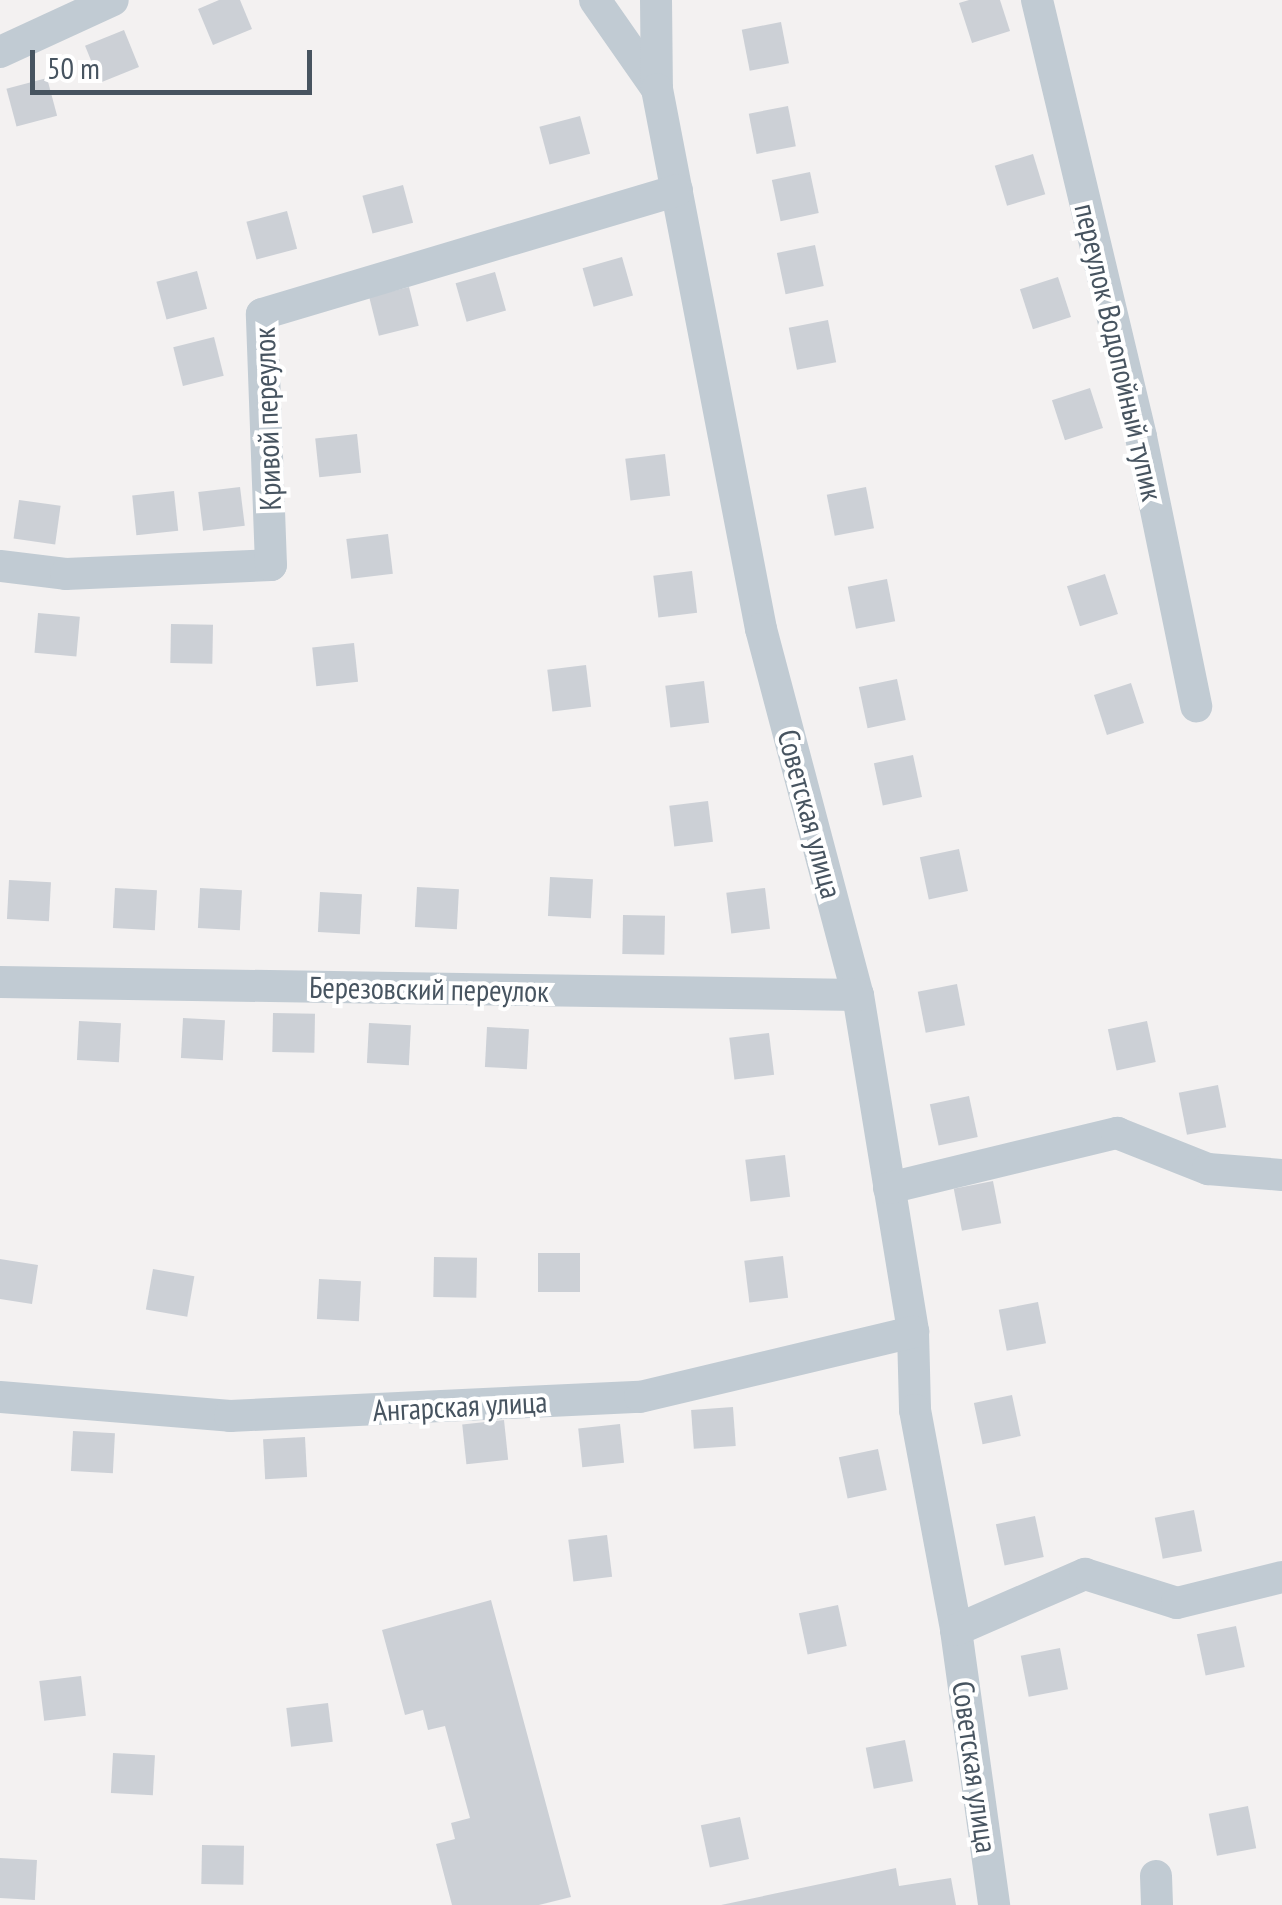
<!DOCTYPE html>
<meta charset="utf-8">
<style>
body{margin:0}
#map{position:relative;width:1282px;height:1905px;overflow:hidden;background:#f3f1f1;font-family:"PT Sans Narrow",sans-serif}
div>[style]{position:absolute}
.building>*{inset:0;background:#ccd0d6;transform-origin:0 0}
.minor>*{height:32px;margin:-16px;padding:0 16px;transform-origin:16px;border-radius:16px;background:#c1cbd3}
span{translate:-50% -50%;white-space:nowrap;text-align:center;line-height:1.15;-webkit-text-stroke:8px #fff;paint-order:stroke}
.street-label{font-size:30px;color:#475460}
.scale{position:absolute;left:30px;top:50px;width:282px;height:45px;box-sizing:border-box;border:5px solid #475460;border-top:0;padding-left:12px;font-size:30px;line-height:35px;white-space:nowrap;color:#475460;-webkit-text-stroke:8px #fff;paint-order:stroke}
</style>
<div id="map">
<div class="building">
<div style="clip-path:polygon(219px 0,240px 0,252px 29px,213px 45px,198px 9px)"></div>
<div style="clip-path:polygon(969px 0,1000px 0,1010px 31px,972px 43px,959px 3px)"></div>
<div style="left:781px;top:22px;width:42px;height:40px;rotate:79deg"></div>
<div style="left:124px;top:30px;width:40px;height:42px;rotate:68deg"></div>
<div style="left:47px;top:78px;width:39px;height:42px;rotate:75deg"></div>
<div style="left:788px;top:106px;width:41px;height:40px;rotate:79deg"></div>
<div style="left:580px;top:116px;width:39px;height:42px;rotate:75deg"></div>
<div style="left:1033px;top:154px;width:42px;height:40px;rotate:73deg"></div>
<div style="left:810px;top:172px;width:42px;height:39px;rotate:78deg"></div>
<div style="left:403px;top:185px;width:39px;height:42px;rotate:75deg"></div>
<div style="left:287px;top:211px;width:39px;height:42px;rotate:75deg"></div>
<div style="left:815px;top:245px;width:42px;height:39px;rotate:78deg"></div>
<div style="left:622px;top:257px;width:40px;height:41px;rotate:74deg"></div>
<div style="left:197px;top:271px;width:39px;height:42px;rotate:75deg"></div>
<div style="left:495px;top:272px;width:40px;height:41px;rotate:74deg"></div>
<div style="left:1058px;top:277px;width:42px;height:40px;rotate:72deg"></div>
<div style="left:409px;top:287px;width:40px;height:41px;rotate:76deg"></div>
<div style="left:828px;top:320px;width:43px;height:40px;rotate:79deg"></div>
<div style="left:214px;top:337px;width:40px;height:42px;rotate:76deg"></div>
<div style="left:1090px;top:388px;width:42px;height:40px;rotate:72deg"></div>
<div style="left:357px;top:434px;width:39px;height:42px;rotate:84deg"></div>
<div style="left:665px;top:454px;width:42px;height:40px;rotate:83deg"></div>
<div style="left:240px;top:487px;width:39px;height:42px;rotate:83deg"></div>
<div style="left:866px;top:487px;width:42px;height:40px;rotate:79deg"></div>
<div style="left:174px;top:491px;width:40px;height:42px;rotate:84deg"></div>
<div style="left:19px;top:500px;width:42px;height:39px;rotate:8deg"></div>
<div style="left:388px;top:534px;width:40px;height:42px;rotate:83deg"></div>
<div style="left:692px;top:571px;width:42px;height:39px;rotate:83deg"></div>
<div style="left:1105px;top:574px;width:42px;height:40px;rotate:72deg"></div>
<div style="left:887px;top:579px;width:43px;height:40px;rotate:79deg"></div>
<div style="left:38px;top:613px;width:42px;height:40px;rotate:5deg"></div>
<div style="left:171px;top:624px;width:42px;height:39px;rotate:1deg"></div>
<div style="left:354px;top:643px;width:39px;height:42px;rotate:84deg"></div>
<div style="left:586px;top:665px;width:42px;height:39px;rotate:83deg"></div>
<div style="left:897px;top:679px;width:42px;height:39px;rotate:78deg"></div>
<div style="left:704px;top:681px;width:42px;height:39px;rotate:83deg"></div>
<div style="left:1131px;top:683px;width:42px;height:39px;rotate:72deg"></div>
<div style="left:913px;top:755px;width:43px;height:40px;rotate:78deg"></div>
<div style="left:708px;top:801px;width:41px;height:39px;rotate:83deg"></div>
<div style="left:959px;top:849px;width:43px;height:40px;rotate:78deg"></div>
<div style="left:550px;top:877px;width:43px;height:39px;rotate:3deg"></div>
<div style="left:9px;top:880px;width:42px;height:39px;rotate:3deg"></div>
<div style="left:417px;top:887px;width:42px;height:40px;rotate:3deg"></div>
<div style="left:115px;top:888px;width:42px;height:40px;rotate:3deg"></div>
<div style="left:200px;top:888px;width:42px;height:40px;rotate:3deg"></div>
<div style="left:765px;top:888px;width:41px;height:39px;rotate:83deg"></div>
<div style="left:320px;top:892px;width:42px;height:40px;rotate:3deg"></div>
<div style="left:623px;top:915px;width:42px;height:39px;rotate:1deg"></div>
<div style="left:957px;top:984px;width:42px;height:40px;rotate:79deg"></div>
<div style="left:273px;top:1013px;width:42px;height:39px;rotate:1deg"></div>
<div style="left:183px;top:1018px;width:42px;height:40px;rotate:3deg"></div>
<div style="left:79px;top:1021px;width:42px;height:39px;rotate:3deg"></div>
<div style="left:1147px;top:1021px;width:42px;height:40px;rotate:78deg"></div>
<div style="left:369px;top:1023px;width:42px;height:40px;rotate:3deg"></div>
<div style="left:487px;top:1027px;width:42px;height:40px;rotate:3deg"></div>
<div style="left:769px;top:1033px;width:42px;height:40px;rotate:83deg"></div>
<div style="left:1218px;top:1085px;width:43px;height:40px;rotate:79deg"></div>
<div style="left:969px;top:1096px;width:42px;height:40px;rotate:78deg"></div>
<div style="left:785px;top:1155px;width:42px;height:40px;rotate:83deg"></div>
<div style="left:993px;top:1181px;width:43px;height:40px;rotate:79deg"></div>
<div style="left:538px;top:1253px;width:42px;height:39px"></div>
<div style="left:783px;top:1256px;width:42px;height:39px;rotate:83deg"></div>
<div style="left:434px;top:1257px;width:43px;height:40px;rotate:1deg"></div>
<div style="clip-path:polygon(0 1259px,38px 1265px,32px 1304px,0 1299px)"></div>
<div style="left:153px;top:1269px;width:42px;height:41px;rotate:10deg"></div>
<div style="left:319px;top:1279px;width:42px;height:40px;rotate:3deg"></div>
<div style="left:1038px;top:1302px;width:42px;height:40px;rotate:79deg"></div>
<div style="left:1012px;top:1395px;width:42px;height:39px;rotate:78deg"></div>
<div style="left:733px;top:1407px;width:39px;height:42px;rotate:86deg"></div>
<div style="left:504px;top:1420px;width:40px;height:42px;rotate:84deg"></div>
<div style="left:620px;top:1424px;width:39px;height:42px;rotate:84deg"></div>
<div style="left:73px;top:1431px;width:42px;height:40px;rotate:3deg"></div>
<div style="left:305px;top:1437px;width:40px;height:42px;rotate:87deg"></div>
<div style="left:878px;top:1449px;width:42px;height:40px;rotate:78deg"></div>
<div style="left:1194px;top:1510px;width:42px;height:40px;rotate:79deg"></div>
<div style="left:1035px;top:1516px;width:42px;height:40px;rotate:78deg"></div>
<div style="left:607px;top:1535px;width:42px;height:39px;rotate:83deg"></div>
<div style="clip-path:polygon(491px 1600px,571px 1897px,539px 1905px,452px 1905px,436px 1844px,455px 1839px,451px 1823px,470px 1818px,445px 1726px,428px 1730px,423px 1710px,405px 1715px,382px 1630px)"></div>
<div style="left:838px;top:1605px;width:42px;height:40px;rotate:78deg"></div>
<div style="left:1236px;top:1626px;width:42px;height:40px;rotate:78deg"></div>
<div style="left:1060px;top:1648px;width:42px;height:40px;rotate:79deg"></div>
<div style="left:81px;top:1676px;width:40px;height:42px;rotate:83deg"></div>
<div style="left:328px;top:1703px;width:39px;height:42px;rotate:83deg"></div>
<div style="left:905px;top:1740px;width:42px;height:40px;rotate:79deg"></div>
<div style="left:113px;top:1753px;width:42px;height:40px;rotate:3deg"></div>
<div style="left:1248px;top:1806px;width:43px;height:40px;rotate:79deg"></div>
<div style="left:740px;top:1817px;width:43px;height:40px;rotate:78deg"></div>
<div style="left:202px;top:1845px;width:42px;height:39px;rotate:1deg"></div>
<div style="left:0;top:1858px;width:37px;height:40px;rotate:3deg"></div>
<div style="clip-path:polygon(896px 1868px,899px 1886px,951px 1878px,956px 1905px,721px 1905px)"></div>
</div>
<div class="minor">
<div style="left:595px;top:0;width:108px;rotate:55.1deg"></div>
<div style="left:656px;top:0;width:89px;rotate:89.4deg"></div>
<div style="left:657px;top:89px;width:550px;rotate:79.1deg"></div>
<div style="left:761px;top:629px;width:379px;rotate:75.2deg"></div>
<div style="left:858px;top:995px;width:341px;rotate:80.7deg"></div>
<div style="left:913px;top:1332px;width:78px;rotate:88.5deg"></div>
<div style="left:915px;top:1410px;width:224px;rotate:79.4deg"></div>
<div style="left:956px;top:1630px;width:278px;rotate:82.1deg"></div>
<div style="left:1037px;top:0;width:449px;rotate:76.6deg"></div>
<div style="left:1141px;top:437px;width:275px;rotate:78.4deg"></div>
<div style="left:0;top:52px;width:124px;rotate:-24.7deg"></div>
<div style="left:0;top:566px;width:66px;rotate:6.9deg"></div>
<div style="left:66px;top:574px;width:205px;rotate:-2.5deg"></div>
<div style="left:271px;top:565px;width:251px;rotate:-92.1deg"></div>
<div style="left:262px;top:314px;width:433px;rotate:-16.6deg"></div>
<div style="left:0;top:982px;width:858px;rotate:0.87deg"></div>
<div style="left:889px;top:1188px;width:235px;rotate:-13.6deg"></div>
<div style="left:1117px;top:1133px;width:98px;rotate:21.6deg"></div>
<div style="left:1208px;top:1169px;width:74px;rotate:4.6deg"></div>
<div style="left:0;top:1397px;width:231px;rotate:4.7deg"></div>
<div style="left:230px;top:1416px;width:410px;rotate:-2.7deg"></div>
<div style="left:640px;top:1397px;width:281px;rotate:-13.4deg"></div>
<div style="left:956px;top:1630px;width:141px;rotate:-23.5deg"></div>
<div style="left:1085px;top:1574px;width:96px;rotate:17.5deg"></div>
<div style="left:1177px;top:1603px;width:108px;rotate:-13.9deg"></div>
<div style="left:1156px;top:1876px;width:29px;rotate:88deg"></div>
</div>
<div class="street-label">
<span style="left:1119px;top:352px;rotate:77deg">переулок Водопойный тупик</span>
<span style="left:267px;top:419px;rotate:-92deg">Кривой переулок</span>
<span style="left:810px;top:814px;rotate:75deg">Советская улица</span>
<span style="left:429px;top:989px;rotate:1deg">Березовский переулок</span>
<span style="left:460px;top:1406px;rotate:-3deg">Ангарская улица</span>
<span style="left:975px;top:1767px;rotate:82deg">Советская улица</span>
</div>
<div class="scale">50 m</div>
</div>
